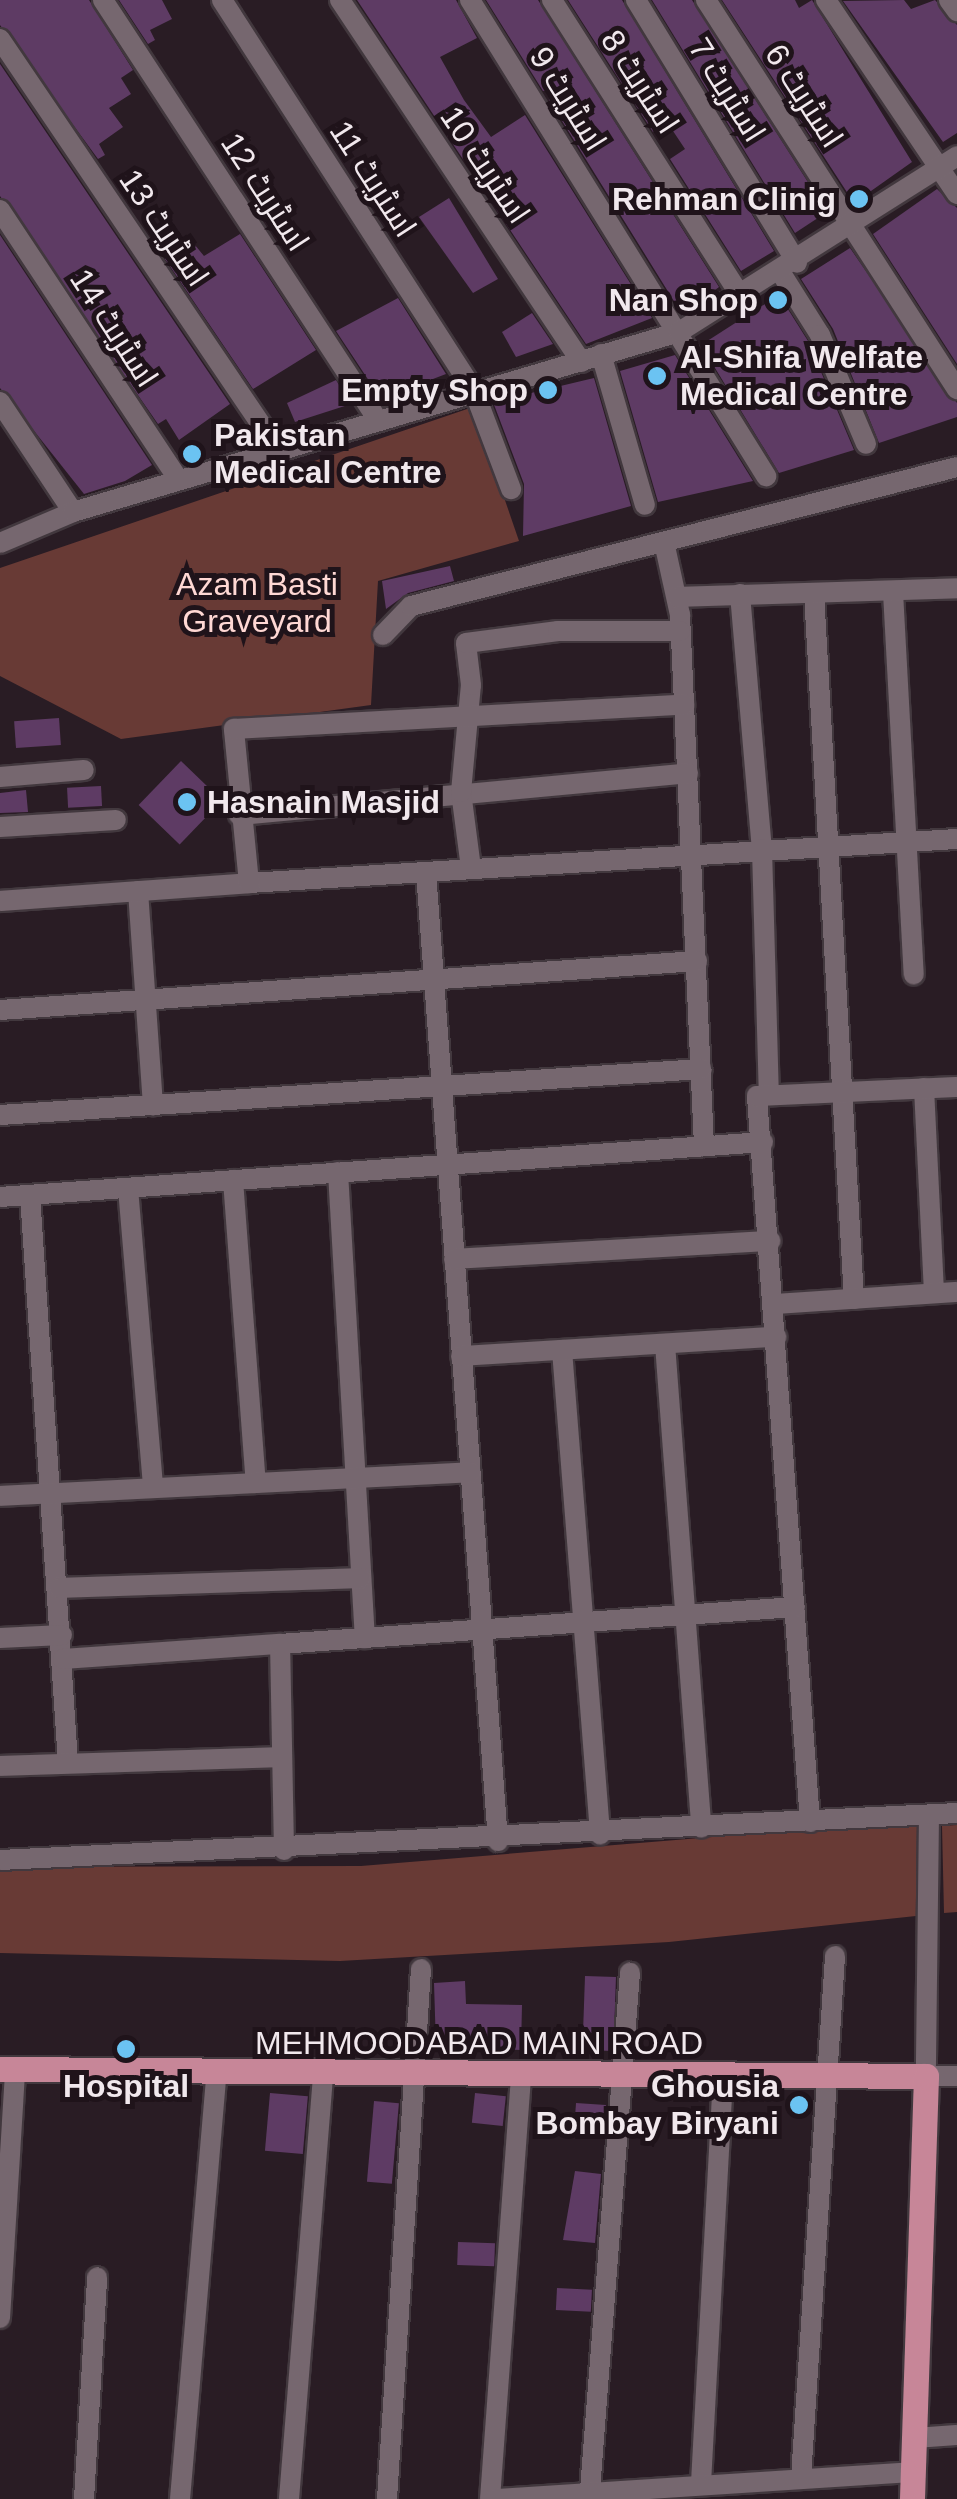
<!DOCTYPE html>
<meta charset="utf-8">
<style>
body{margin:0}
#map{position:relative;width:957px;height:2499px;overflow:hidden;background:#291c24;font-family:Arial,Cairo,sans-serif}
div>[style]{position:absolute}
.green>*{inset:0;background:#683a35}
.building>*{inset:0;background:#5e3b64;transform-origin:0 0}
.roads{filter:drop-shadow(2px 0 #42383e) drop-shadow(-2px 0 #42383e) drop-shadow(0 2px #42383e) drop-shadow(0 -2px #42383e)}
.minor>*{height:20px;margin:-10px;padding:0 10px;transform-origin:10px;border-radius:10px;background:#76676f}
.major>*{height:25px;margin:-12.5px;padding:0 12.5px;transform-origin:12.5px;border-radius:12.5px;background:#c78698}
.dots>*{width:28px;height:28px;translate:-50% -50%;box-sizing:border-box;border:5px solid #1f131a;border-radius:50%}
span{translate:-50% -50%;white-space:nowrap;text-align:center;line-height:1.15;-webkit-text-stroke:10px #1f131a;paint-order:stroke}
.street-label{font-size:32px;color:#f1e8ed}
.poi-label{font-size:32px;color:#f1e8ed;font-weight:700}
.right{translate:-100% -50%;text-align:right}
.left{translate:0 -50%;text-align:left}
.park-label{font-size:32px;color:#ffd8d4}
</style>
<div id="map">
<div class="green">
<div style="clip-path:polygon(473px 407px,519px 541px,378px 581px,371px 705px,121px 739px,0 676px,0 568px)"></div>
<div style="clip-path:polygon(918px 1820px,916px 1916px,669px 1942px,340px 1961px,0 1953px,0 1867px,361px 1866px)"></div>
<div style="clip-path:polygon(957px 1825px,957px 1912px,944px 1913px,942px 1826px)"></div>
</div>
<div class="building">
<div style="clip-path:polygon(0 0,89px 0,133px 70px,121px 78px,131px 94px,109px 108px,123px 127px,99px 144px,105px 155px,98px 159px,0 25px)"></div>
<div style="clip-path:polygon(119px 0,162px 0,172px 19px,150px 30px,155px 40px,148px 44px)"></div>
<div style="clip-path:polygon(357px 0,456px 0,477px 38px,440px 57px,464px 100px,491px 137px,525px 115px,652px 318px,586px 344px)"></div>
<div style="clip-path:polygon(486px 0,538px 0,719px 287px,689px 310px,682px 314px,549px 100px,573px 85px,543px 91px)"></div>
<div style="clip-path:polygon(568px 0,622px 0,774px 251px,741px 271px,670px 159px,685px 149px,667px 122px,653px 132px)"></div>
<div style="clip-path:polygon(652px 0,692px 0,827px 212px,795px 233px)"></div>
<div style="clip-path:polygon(722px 0,795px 0,799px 8px,812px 0,912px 162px,854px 203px)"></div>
<div style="clip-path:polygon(904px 0,911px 9px,935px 0,957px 25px,957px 133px,943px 142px,843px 1px)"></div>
<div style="clip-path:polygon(0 64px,230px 404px,179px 440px,166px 419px,158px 424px,0 196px)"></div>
<div style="clip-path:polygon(937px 189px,957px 208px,957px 364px,873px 234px)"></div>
<div style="clip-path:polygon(449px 198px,498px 279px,473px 293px,419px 217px)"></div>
<div style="clip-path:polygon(240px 234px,316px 350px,253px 389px,165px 259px,190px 239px,204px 256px)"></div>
<div style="clip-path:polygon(0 235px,152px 465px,125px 481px,84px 494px,0 388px)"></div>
<div style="clip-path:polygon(850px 248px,957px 403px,957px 417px,879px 443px,833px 329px,801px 279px)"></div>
<div style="clip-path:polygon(779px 295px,808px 341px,854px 450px,779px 473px,701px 345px)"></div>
<div style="clip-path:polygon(398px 298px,446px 374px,412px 387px,409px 379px,379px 396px,336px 331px)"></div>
<div style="clip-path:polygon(532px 313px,553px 344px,516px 357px,502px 332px)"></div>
<div style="clip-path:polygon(675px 355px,753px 481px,658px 502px,620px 371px)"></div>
<div style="clip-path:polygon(594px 378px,631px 506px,523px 536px,524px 484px,493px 402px)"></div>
<div style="clip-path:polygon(336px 380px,351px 404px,295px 422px,287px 403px)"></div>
<div style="clip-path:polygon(450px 566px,454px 581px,408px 593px,386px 609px,382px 581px)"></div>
<div style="left:59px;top:718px;width:27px;height:45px;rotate:86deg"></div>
<div style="left:181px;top:761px;width:57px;height:61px;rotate:44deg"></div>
<div style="left:101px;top:786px;width:20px;height:34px;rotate:87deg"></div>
<div style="clip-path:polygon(26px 790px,28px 812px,0 813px,0 793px)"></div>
<div style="left:585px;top:1976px;width:31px;height:74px;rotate:2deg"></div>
<div style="clip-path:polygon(465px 1981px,466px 2004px,522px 2005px,521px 2050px,436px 2047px,434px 1983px)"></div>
<div style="left:270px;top:2093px;width:38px;height:58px;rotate:5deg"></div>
<div style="left:475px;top:2093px;width:31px;height:30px;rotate:6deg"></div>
<div style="left:374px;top:2101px;width:25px;height:81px;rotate:5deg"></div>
<div style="left:576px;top:2103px;width:30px;height:24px;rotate:4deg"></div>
<div style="clip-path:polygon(575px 2171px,601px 2174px,595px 2243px,563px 2240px)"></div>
<div style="left:458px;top:2242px;width:37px;height:23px;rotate:2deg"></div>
<div style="left:557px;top:2288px;width:35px;height:22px;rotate:3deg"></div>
</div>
<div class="roads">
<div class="minor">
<div style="left:103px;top:0;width:500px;rotate:56.8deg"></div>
<div style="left:222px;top:0;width:465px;rotate:57.2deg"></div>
<div style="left:474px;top:391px;width:105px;rotate:69.3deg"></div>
<div style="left:340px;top:0;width:435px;rotate:56.3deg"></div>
<div style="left:470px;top:0;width:561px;rotate:58.12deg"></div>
<div style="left:552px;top:0;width:353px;rotate:57.5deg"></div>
<div style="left:636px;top:0;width:308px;rotate:58.5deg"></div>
<div style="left:706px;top:0;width:463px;rotate:57.2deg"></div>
<div style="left:826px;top:0;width:234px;rotate:56deg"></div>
<div style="left:949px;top:0;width:14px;rotate:54deg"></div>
<div style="left:0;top:39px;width:496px;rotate:55.9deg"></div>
<div style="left:0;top:210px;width:323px;rotate:56.5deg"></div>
<div style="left:781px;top:273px;width:73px;rotate:57.8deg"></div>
<div style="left:820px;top:335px;width:118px;rotate:67.1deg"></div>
<div style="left:601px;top:354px;width:157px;rotate:73.8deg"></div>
<div style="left:0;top:402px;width:132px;rotate:56.4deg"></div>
<div style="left:664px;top:542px;width:75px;rotate:77.6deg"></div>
<div style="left:680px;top:615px;width:532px;rotate:87.41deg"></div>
<div style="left:0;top:543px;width:79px;rotate:-23deg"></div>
<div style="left:73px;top:512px;width:632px;rotate:-16.54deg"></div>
<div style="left:679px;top:332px;width:329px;rotate:-32.3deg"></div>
<div style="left:893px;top:592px;width:383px;rotate:86.9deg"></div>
<div style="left:814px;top:593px;width:707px;rotate:86.76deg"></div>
<div style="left:740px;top:594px;width:256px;rotate:85.1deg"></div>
<div style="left:762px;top:849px;width:246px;rotate:88.4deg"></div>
<div style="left:677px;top:597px;width:280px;rotate:-1.8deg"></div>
<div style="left:383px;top:635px;width:40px;rotate:-46deg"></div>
<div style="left:411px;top:606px;width:563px;rotate:-14.28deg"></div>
<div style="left:0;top:777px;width:84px;rotate:-4.8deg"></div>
<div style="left:239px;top:815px;width:451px;rotate:-5.3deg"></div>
<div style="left:0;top:827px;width:116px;rotate:-3.5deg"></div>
<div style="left:471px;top:868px;width:77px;rotate:-97.5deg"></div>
<div style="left:461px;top:792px;width:107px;rotate:-84.7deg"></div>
<div style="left:471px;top:685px;width:42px;rotate:-96.8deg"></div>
<div style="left:466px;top:643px;width:93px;rotate:-7.4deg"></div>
<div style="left:558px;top:631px;width:122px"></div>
<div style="left:426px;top:872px;width:972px;rotate:85.75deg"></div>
<div style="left:249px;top:883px;width:709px;rotate:-3.56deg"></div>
<div style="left:138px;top:891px;width:215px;rotate:86deg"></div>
<div style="left:0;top:901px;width:250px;rotate:-4.1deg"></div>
<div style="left:249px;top:883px;width:155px;rotate:-95.6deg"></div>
<div style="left:234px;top:729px;width:451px;rotate:-3.1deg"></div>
<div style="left:0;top:1010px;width:699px;rotate:-4.02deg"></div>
<div style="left:924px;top:1088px;width:205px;rotate:87.2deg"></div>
<div style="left:0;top:1115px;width:703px;rotate:-3.75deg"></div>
<div style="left:338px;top:1172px;width:467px;rotate:86.7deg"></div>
<div style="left:233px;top:1180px;width:304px;rotate:85.7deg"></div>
<div style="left:128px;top:1188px;width:301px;rotate:85.2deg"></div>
<div style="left:30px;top:1195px;width:569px;rotate:86.17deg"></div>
<div style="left:0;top:1197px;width:765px;rotate:-4.12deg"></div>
<div style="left:454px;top:1259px;width:317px;rotate:-3.3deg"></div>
<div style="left:774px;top:1304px;width:183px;rotate:-3.8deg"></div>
<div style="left:665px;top:1344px;width:485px;rotate:85.7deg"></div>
<div style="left:562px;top:1350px;width:486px;rotate:85.5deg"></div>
<div style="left:461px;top:1356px;width:316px;rotate:-3.5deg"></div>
<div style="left:0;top:1496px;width:471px;rotate:-2.9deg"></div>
<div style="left:59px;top:1588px;width:302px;rotate:-1.9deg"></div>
<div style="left:0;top:1638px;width:62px;rotate:-2.8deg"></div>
<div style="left:63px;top:1659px;width:218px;rotate:-4deg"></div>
<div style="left:0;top:1766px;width:282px;rotate:-1.8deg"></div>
<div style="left:929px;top:1815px;width:261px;rotate:90.7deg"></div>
<div style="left:926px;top:2076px;width:31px"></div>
<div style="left:810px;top:1822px;width:728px;rotate:-94.18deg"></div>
<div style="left:757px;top:1096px;width:200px;rotate:-2.6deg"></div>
<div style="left:284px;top:1850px;width:206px;rotate:-91.1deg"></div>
<div style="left:280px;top:1644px;width:516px;rotate:-4.11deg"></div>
<div style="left:0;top:1860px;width:958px;rotate:-2.81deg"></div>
<div style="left:0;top:2318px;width:248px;rotate:-86.5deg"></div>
<div style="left:914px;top:2438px;width:43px;rotate:-4deg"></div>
<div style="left:801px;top:2478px;width:523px;rotate:-86.27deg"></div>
<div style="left:701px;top:2483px;width:407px;rotate:-86.9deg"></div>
<div style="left:590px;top:2490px;width:519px;rotate:-85.58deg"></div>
<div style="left:84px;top:2499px;width:222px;rotate:-86.6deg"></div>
<div style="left:180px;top:2499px;width:426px;rotate:-85.1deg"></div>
<div style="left:289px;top:2499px;width:425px;rotate:-85.4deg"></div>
<div style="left:387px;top:2499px;width:531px;rotate:-86.33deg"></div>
<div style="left:490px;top:2499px;width:424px;rotate:-85.8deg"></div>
<div style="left:496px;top:2499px;width:418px;rotate:-3.7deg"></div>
</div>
<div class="major">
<div style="left:0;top:2069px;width:926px;rotate:0.43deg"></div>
<div style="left:926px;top:2076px;width:423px;rotate:91.9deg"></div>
</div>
</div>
<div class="dots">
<div style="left:859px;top:199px;background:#6bc3f2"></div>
<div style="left:778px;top:300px;background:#6bc3f2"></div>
<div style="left:657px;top:376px;background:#6bc3f2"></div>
<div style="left:548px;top:390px;background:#6bc3f2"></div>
<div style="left:192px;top:454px;background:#6bc3f2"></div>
<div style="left:187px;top:802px;background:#6bc3f2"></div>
<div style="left:126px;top:2049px;background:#6bc3f2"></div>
<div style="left:799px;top:2105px;background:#6bc3f2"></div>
</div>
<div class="street-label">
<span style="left:640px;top:82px;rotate:57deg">اسٹریٹ 8</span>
<span style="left:727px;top:90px;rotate:58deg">اسٹریٹ 7</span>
<span style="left:804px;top:96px;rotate:57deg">اسٹریٹ 6</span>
<span style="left:568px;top:99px;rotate:58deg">اسٹریٹ 9</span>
<span style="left:485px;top:165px;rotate:56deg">اسٹریٹ 10</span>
<span style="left:373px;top:179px;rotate:57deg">اسٹریٹ 11</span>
<span style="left:265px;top:192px;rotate:57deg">اسٹریٹ 12</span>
<span style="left:164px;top:228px;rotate:56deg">اسٹریٹ 13</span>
<span style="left:114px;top:328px;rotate:57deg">اسٹریٹ 14</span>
<span style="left:479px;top:2043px">MEHMOODABAD MAIN ROAD</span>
</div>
<div class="poi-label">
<span class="right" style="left:836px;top:199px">Rehman Clinig</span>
<span class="right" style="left:758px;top:300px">Nan Shop</span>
<span class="left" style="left:680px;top:376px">Al-Shifa Welfate<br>Medical Centre</span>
<span class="right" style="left:528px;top:390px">Empty Shop</span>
<span class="left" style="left:214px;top:454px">Pakistan<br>Medical Centre</span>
<span class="left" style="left:207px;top:802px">Hasnain Masjid</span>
<span style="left:126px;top:2086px">Hospital</span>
<span class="right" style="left:779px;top:2105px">Ghousia<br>Bombay Biryani</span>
</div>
<div class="park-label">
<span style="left:257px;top:603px">Azam Basti<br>Graveyard</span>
</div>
</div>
